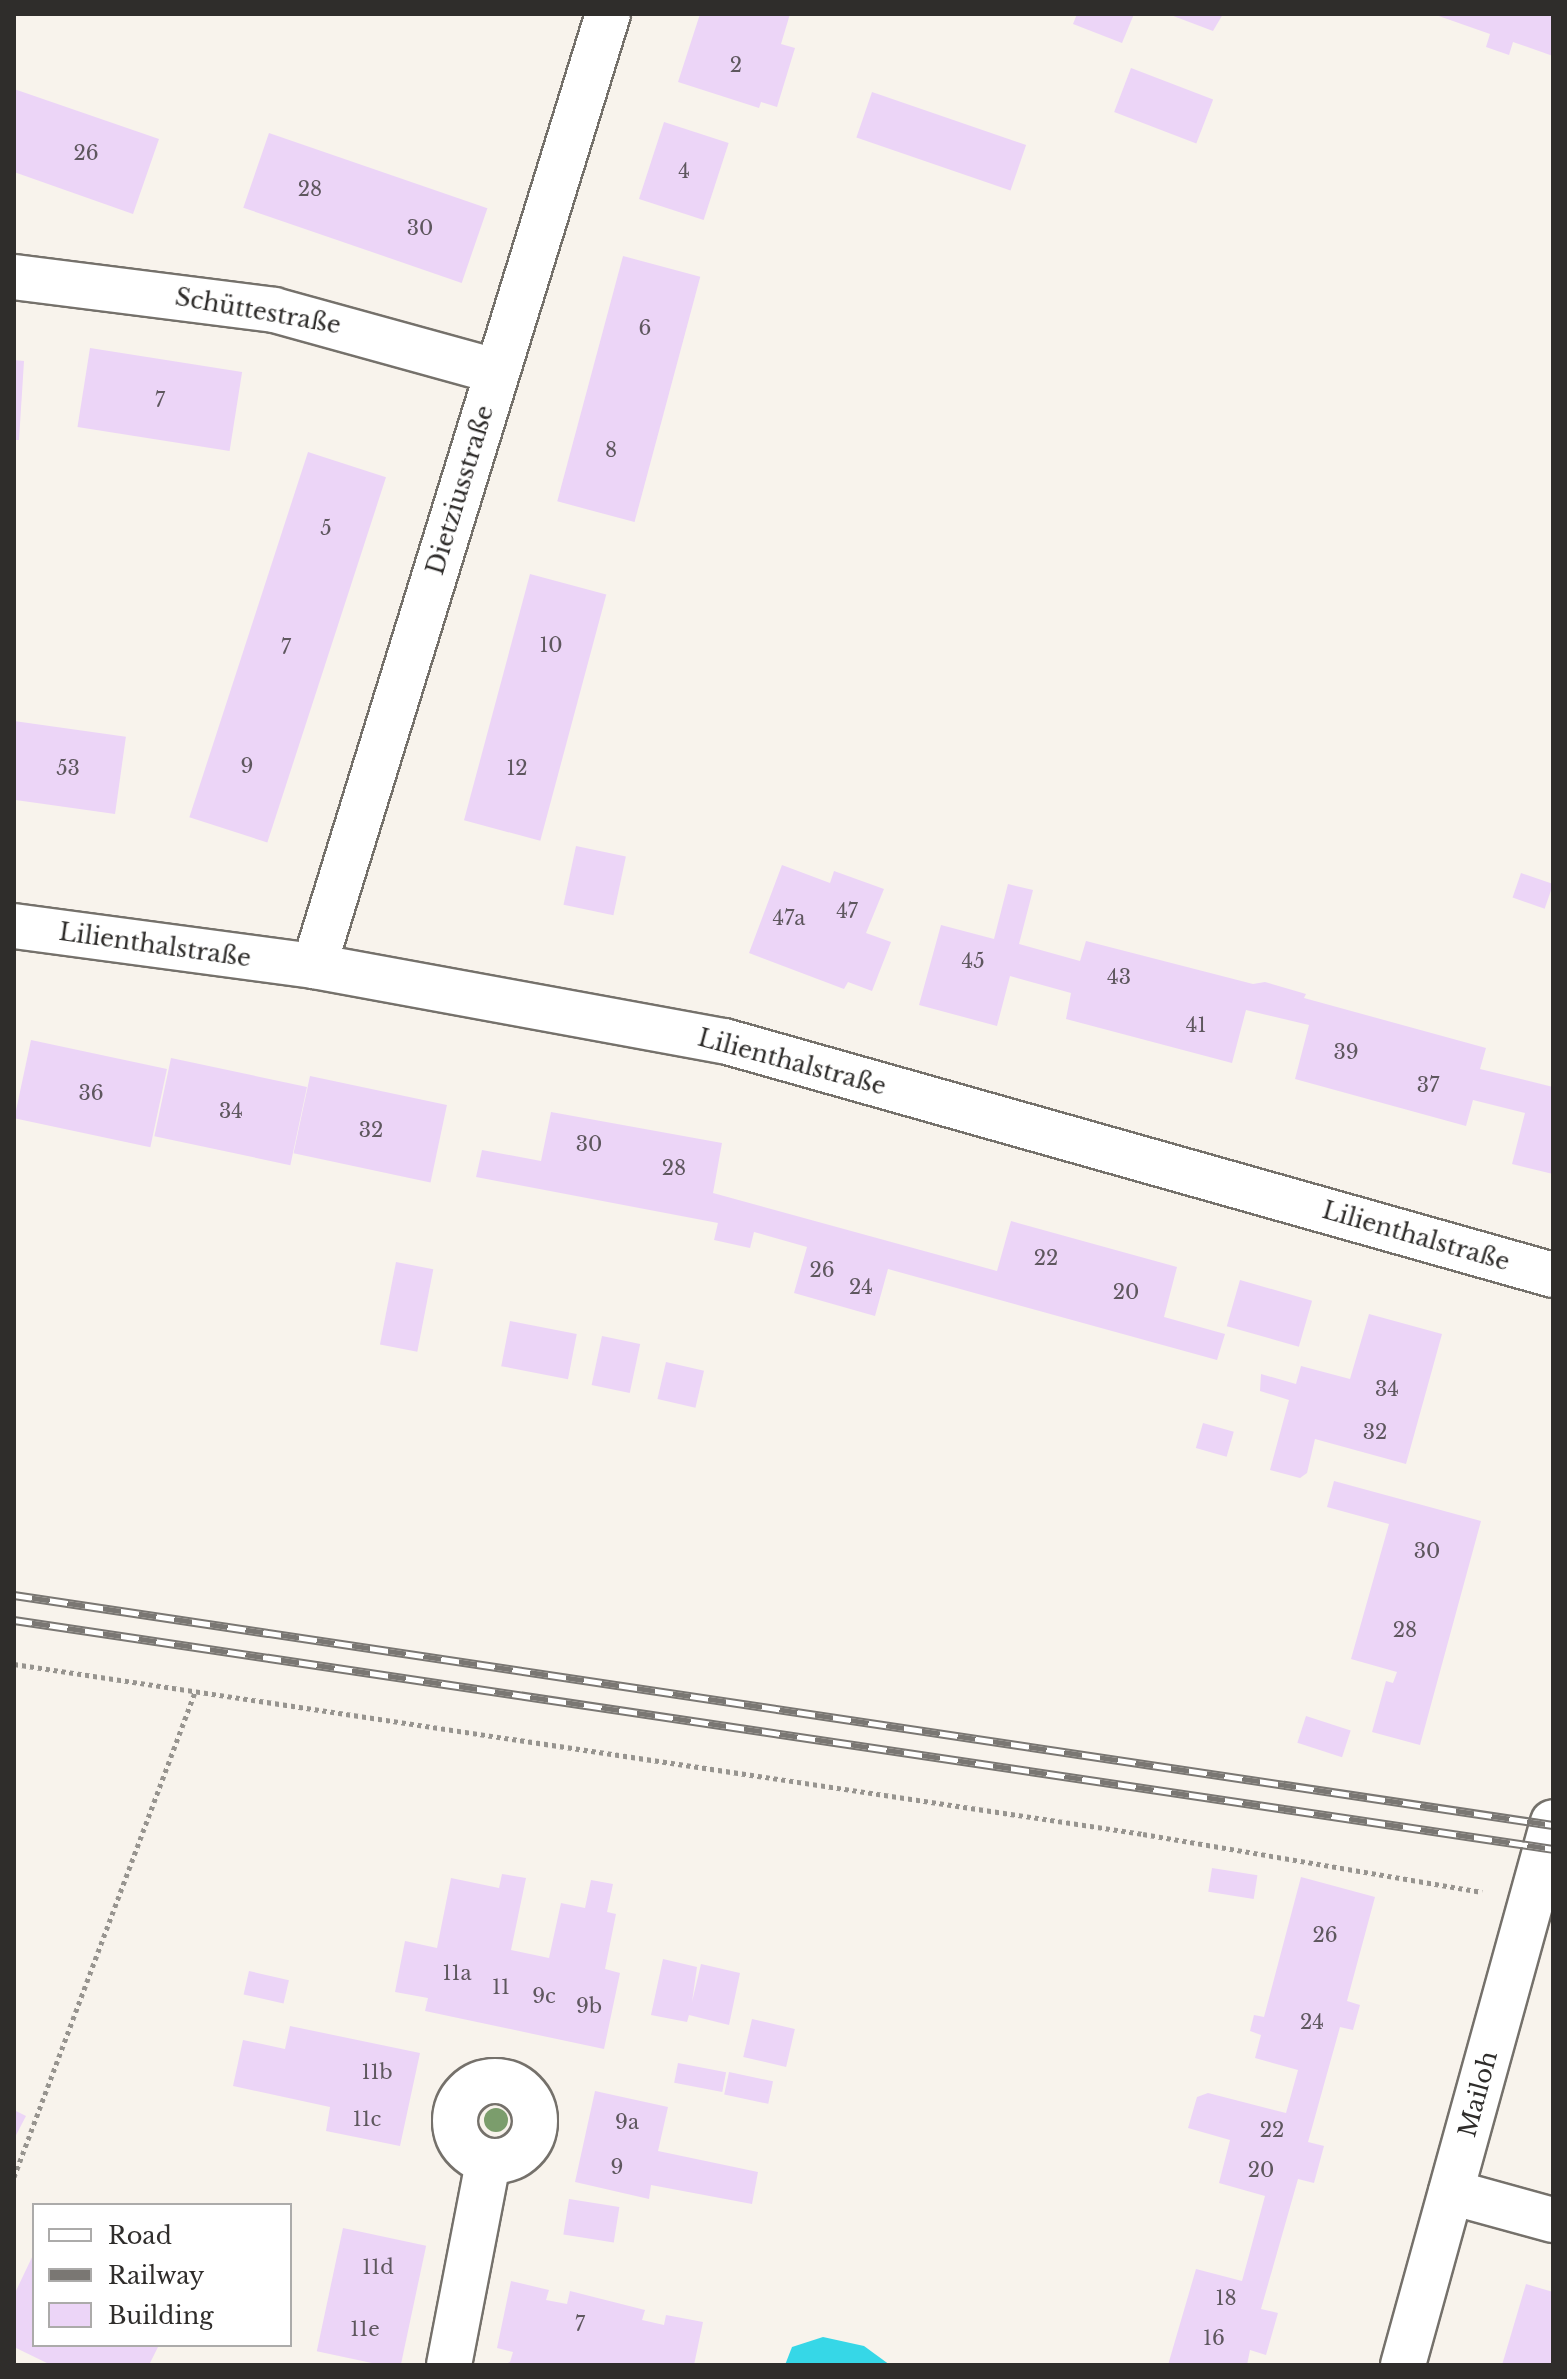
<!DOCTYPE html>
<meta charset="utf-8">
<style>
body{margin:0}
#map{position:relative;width:1567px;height:2379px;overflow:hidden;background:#f8f3ec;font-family:"Libre Baskerville",serif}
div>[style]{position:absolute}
.water>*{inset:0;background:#36d7e7}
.building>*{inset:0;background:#ecd5f7;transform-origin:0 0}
.path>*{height:5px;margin-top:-2.5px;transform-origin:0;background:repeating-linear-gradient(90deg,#97948f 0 4px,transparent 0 8px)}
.roads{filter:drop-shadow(2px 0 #75716b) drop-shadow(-2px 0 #75716b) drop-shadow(0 2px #75716b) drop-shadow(0 -2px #75716b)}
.minor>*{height:44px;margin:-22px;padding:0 22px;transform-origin:22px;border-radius:22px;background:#fff}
.minor>.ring{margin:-22px;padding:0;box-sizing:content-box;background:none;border:44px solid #fff;border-radius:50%}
.rail>*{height:9px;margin-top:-4.5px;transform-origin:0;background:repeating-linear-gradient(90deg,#fff 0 18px,#7a7773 0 36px);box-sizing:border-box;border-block:2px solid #7a7773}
.trees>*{width:24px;height:24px;margin:-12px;border-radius:50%;background:#7b9d6c}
span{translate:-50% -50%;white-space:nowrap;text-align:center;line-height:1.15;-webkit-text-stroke:7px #fff;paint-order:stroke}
.number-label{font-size:20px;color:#5e575e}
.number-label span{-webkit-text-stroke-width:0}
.street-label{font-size:24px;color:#2f2d2b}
.frame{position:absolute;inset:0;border:16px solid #2f2d2b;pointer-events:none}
.legend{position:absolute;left:32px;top:2203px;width:260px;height:144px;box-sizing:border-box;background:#fff;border:2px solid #acabaa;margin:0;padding:10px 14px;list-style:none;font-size:24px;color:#2f2d2b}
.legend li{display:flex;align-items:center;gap:16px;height:40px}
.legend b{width:40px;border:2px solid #acabaa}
</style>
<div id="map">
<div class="water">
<div style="clip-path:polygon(823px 2337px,864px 2346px,890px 2365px,785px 2365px,792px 2347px)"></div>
</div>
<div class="building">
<div style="clip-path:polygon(700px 14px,790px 14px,781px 44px,795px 48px,777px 107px,761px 102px,759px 108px,678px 82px)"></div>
<div style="clip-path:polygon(1077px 14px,1134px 14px,1122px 43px,1073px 24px)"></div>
<div style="clip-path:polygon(1168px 14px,1223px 14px,1213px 31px)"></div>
<div style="clip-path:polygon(1433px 14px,1553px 14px,1553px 56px,1513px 42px,1509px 55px,1486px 47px,1490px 34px)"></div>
<div style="left:1131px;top:68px;width:88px;height:47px;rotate:21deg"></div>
<div style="clip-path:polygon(14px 89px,159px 139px,133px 214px,14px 172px)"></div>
<div style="left:872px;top:92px;width:163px;height:48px;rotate:19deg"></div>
<div style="left:664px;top:122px;width:68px;height:81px;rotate:18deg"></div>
<div style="left:269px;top:133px;width:231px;height:79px;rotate:19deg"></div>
<div style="left:623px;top:256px;width:80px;height:254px;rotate:15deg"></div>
<div style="left:90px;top:348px;width:154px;height:80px;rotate:9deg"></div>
<div style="clip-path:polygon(14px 360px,24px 361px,19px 440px,14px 440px)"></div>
<div style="left:308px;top:452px;width:82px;height:384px;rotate:18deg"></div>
<div style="left:530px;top:574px;width:79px;height:255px;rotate:15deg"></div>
<div style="left:14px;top:721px;width:113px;height:78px;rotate:8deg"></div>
<div style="left:576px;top:846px;width:51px;height:60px;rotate:12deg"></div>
<div style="clip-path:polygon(782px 865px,830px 883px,834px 871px,884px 889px,866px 933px,891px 942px,872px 991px,848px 982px,844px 989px,749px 953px)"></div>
<div style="left:1521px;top:873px;width:34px;height:26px;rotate:19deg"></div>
<div style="clip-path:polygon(1008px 884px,1033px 890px,1019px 944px,1080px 961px,1086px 941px,1253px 984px,1265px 982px,1306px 994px,1304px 998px,1486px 1048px,1480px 1069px,1553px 1087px,1553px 1174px,1512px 1164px,1525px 1113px,1473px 1100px,1466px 1126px,1295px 1079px,1309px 1025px,1246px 1010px,1232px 1063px,1066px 1019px,1071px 993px,1010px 976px,997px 1026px,919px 1005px,941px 925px,994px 939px)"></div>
<div style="left:31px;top:1040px;width:139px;height:80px;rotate:12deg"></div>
<div style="left:171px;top:1058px;width:139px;height:80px;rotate:12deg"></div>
<div style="left:310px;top:1076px;width:140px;height:79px;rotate:12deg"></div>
<div style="clip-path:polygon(551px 1112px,722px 1143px,713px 1193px,997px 1271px,1011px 1221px,1177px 1267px,1164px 1317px,1225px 1334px,1217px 1360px,888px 1269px,875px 1316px,794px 1293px,807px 1247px,754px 1232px,750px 1248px,714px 1240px,718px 1223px,476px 1177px,482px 1150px,541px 1161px)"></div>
<div style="left:396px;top:1262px;width:38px;height:84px;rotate:11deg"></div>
<div style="left:1240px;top:1280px;width:75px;height:48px;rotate:16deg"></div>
<div style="clip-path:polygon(1369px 1314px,1442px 1334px,1406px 1464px,1315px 1439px,1307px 1473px,1300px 1478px,1270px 1470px,1289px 1400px,1260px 1391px,1261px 1374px,1296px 1384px,1301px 1366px,1350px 1379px)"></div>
<div style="left:510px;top:1321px;width:68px;height:46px;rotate:11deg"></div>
<div style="left:602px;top:1336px;width:39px;height:50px;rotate:12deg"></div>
<div style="left:666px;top:1362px;width:39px;height:38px;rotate:13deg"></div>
<div style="left:1203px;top:1423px;width:32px;height:26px;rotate:16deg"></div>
<div style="clip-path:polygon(1334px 1481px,1481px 1521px,1420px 1745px,1372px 1732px,1386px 1681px,1393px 1683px,1397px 1672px,1351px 1659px,1389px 1524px,1327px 1507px)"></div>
<div style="left:1306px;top:1716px;width:47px;height:28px;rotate:18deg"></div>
<div style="left:1212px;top:1868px;width:46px;height:24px;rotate:9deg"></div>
<div style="clip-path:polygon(502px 1874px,526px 1878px,511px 1950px,549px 1958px,561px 1903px,585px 1908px,591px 1880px,613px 1884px,607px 1912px,616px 1914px,605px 1969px,620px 1973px,604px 2049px,425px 2011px,428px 1998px,395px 1992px,405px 1941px,437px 1948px,451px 1878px,499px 1888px)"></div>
<div style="clip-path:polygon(1301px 1877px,1375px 1897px,1347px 2001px,1360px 2005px,1353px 2030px,1340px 2027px,1308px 2142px,1324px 2146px,1314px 2183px,1298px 2179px,1261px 2309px,1278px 2313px,1266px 2355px,1250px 2350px,1247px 2365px,1168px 2365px,1196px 2269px,1242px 2281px,1265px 2196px,1219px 2183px,1230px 2140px,1188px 2128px,1197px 2097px,1208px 2093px,1286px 2113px,1298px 2070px,1255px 2058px,1261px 2035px,1250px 2031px,1254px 2015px,1264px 2017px)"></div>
<div style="clip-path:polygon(663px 1959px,697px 1967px,692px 2002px,701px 1964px,740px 1973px,729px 2025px,689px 2015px,687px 2022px,651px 2015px)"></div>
<div style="left:249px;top:1971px;width:41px;height:24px;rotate:13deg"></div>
<div style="left:752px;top:2019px;width:44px;height:39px;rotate:13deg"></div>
<div style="clip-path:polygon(290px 2026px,420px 2053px,400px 2146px,326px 2131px,330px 2107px,233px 2086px,243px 2040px,285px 2049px)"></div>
<div style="left:678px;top:2063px;width:49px;height:20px;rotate:11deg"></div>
<div style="left:729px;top:2072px;width:45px;height:23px;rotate:12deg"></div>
<div style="clip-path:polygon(595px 2091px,668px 2107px,658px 2151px,758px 2172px,752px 2204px,651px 2185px,649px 2199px,575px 2182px)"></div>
<div style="clip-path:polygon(14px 2110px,26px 2116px,14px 2139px)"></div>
<div style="left:569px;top:2199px;width:51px;height:36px;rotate:9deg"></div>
<div style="left:343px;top:2228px;width:85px;height:126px;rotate:12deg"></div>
<div style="clip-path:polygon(34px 2253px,34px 2345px,159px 2345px,149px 2365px,51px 2365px,14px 2347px,14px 2295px)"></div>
<div style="clip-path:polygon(511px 2281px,549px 2290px,546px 2300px,567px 2304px,570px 2291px,645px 2310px,642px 2320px,664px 2325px,666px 2315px,703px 2322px,694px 2365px,503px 2365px,510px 2362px,513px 2352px,497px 2348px)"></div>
<div style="clip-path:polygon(1526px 2284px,1553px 2292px,1553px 2365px,1502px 2365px)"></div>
</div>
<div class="path">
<div style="left:14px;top:1664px;width:1142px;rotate:8.56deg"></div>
<div style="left:1143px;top:1834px;width:344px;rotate:9.7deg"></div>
<div style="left:14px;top:2177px;width:518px;rotate:-69.53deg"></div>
</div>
<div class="roads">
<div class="minor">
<div style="left:14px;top:277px;width:262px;rotate:7.2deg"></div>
<div style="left:274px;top:310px;width:230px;rotate:15.4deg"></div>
<div style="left:14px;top:926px;width:303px;rotate:7.6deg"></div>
<div style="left:314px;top:966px;width:417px;rotate:10.4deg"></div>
<div style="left:724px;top:1041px;width:861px;rotate:15.76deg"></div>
<div style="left:314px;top:966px;width:996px;rotate:-72.84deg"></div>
<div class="ring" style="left:455px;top:2081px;width:36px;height:36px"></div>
<div style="left:1451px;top:2192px;width:106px;rotate:15.4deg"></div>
<div style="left:449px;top:2365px;width:206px;rotate:-79.1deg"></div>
<div style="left:1403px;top:2365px;width:563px;rotate:-74.56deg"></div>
</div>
</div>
<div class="rail">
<div style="left:14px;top:1595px;width:1556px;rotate:8.5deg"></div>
<div style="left:14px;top:1620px;width:1556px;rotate:8.46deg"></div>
</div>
<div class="trees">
<div style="left:496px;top:2120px"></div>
</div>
<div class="number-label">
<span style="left:736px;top:65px">2</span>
<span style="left:86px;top:153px">26</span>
<span style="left:684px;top:171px">4</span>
<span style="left:310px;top:189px">28</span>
<span style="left:420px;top:228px">30</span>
<span style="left:645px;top:328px">6</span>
<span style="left:160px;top:400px">7</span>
<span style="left:611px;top:450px">8</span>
<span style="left:326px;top:528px">5</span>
<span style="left:551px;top:645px">10</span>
<span style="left:286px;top:647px">7</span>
<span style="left:247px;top:766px">9</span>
<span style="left:68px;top:768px">53</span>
<span style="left:517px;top:768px">12</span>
<span style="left:847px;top:911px">47</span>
<span style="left:789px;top:918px">47a</span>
<span style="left:973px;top:961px">45</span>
<span style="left:1119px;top:977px">43</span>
<span style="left:1196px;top:1025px">41</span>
<span style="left:1346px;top:1052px">39</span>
<span style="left:1428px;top:1085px">37</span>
<span style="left:91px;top:1093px">36</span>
<span style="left:231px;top:1111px">34</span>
<span style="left:371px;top:1130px">32</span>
<span style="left:589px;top:1144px">30</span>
<span style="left:674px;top:1168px">28</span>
<span style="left:1046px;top:1258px">22</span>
<span style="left:822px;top:1270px">26</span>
<span style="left:861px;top:1287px">24</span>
<span style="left:1126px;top:1292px">20</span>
<span style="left:1387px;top:1389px">34</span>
<span style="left:1375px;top:1432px">32</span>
<span style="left:1427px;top:1551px">30</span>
<span style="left:1405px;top:1630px">28</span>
<span style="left:1325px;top:1935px">26</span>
<span style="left:457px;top:1973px">11a</span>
<span style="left:501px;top:1987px">11</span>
<span style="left:544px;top:1996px">9c</span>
<span style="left:589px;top:2006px">9b</span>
<span style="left:1312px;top:2022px">24</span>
<span style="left:377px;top:2072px">11b</span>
<span style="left:367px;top:2119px">11c</span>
<span style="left:627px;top:2122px">9a</span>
<span style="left:1272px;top:2130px">22</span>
<span style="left:617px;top:2167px">9</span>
<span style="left:1261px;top:2170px">20</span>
<span style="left:378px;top:2267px">11d</span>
<span style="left:1226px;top:2298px">18</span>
<span style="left:580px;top:2324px">7</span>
<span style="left:365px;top:2329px">11e</span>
<span style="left:1214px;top:2338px">16</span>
</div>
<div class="street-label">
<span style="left:258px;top:311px;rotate:10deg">Schüttestraße</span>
<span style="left:460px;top:490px;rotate:-73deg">Dietziusstraße</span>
<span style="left:155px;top:945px;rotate:8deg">Lilienthalstraße</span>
<span style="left:792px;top:1062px;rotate:15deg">Lilienthalstraße</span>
<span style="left:1416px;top:1236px;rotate:16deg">Lilienthalstraße</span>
<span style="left:1478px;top:2094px;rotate:-75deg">Mailoh</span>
</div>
<div class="frame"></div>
<ul class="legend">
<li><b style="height:10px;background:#fff"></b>Road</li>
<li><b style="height:10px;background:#7a7773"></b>Railway</li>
<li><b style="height:22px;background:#ecd5f7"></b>Building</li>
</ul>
</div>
